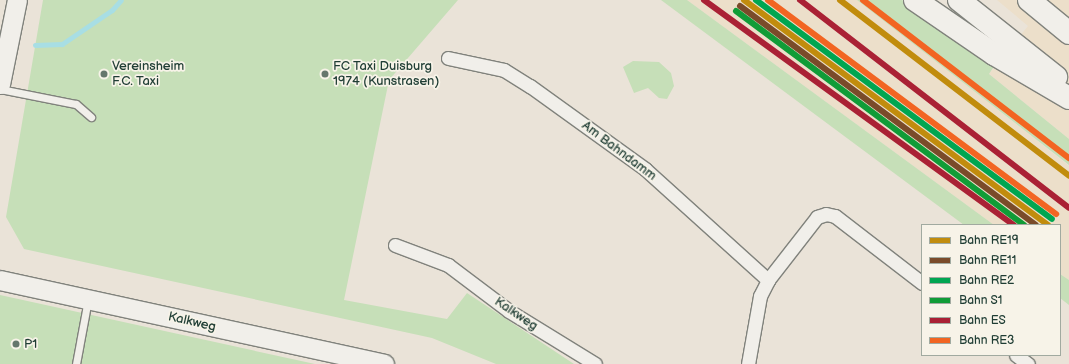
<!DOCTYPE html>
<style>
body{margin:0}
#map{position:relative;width:1069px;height:364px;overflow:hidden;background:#eae3d8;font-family:"Balsamiq Sans",sans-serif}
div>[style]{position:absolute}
.built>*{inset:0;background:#ecdfca}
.green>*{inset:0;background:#c6dfb8}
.stream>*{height:5px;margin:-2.5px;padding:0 2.5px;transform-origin:2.5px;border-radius:2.5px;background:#a8dee4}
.roads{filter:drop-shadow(1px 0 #80827c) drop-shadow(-1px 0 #80827c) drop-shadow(0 1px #80827c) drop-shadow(0 -1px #80827c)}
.lane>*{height:7px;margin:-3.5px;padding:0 3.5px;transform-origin:3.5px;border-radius:3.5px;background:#f1efea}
.street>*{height:13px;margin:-6.5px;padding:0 6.5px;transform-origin:6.5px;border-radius:6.5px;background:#f1efea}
.secondary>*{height:19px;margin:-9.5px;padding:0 9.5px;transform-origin:9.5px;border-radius:9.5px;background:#f1efea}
.highway>*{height:22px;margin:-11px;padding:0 11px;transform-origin:11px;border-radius:11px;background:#f1efea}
.rail-1>*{height:6px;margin:-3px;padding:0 3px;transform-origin:3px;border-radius:3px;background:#c18c0d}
.rail-2>*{height:6px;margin:-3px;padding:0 3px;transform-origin:3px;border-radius:3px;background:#7a4b2a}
.rail-3>*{height:6px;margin:-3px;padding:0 3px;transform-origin:3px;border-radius:3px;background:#00a651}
.rail-4>*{height:6px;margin:-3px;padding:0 3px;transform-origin:3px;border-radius:3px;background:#109c37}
.rail-5>*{height:6px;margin:-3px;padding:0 3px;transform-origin:3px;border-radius:3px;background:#aa2135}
.rail-6>*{height:6px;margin:-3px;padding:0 3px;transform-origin:3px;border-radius:3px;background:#f26522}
.dots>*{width:11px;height:11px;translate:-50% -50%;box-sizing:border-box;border:2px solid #f7f3e8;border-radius:50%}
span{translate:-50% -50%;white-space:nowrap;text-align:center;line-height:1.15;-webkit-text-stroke:3.5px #f7f3e8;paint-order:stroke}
.poi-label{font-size:13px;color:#1f3d34}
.left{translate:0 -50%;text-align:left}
.street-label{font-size:13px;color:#1f3d34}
.legend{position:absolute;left:921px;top:224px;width:140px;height:132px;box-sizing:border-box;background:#f7f3e8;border:1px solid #a1aaa0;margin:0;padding:5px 7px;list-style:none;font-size:12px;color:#1f3d34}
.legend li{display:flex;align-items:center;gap:8px;height:20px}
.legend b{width:20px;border:1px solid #a1aaa0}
</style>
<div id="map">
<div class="built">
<div style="clip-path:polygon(687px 0,859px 0,1069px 166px,1069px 280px,1060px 274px,1060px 225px,994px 225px)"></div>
<div style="clip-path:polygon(997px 0,1069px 0,1069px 139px,989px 74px,1028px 26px)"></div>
</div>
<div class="green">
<div style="clip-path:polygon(43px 0,458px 0,389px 80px,344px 300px,447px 319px,467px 293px,574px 364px,496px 364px,432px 338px,24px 249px,6px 217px)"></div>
<div style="clip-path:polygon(661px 0,687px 0,994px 225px,964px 225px)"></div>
<div style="clip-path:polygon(857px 0,902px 0,995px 65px,989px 74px,1069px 139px,1069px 165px)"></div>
<div style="clip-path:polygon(633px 61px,659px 62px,671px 73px,674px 86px,667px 99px,659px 98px,648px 88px,634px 93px,623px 67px)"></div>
<div style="clip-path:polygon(1060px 274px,1069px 280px,1069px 305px,1060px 298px)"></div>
<div style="clip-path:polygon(0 295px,315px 364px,0 364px)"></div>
</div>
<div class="stream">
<div style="left:35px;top:45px;width:27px;rotate:-2deg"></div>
<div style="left:62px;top:44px;width:60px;rotate:-34.2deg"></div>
<div style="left:112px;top:10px;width:13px;rotate:-48deg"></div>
</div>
<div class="roads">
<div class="lane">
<div style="left:0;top:89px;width:77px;rotate:11.2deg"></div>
<div style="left:76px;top:104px;width:20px;rotate:41deg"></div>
<div style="left:76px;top:364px;width:66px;rotate:-79.5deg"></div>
</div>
<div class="street">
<div style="left:448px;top:58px;width:57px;rotate:12.1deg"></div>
<div style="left:504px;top:70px;width:31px;rotate:32deg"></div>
<div style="left:530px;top:86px;width:142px;rotate:35.8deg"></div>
<div style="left:645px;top:169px;width:166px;rotate:42.1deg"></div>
<div style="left:768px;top:280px;width:80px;rotate:-52.1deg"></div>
<div style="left:817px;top:217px;width:9px;rotate:-18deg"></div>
<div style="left:826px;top:214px;width:9px;rotate:13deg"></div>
<div style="left:835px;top:216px;width:110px;rotate:37.6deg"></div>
<div style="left:395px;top:245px;width:57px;rotate:20.7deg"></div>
<div style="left:448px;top:265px;width:76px;rotate:37deg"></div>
<div style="left:509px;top:311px;width:101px;rotate:31.6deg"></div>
<div style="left:1016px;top:355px;width:15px;rotate:37deg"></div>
<div style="left:748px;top:364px;width:69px;rotate:-80deg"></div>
<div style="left:760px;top:296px;width:18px;rotate:-63deg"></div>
</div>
<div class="secondary">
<div style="left:0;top:84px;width:86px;rotate:-78.6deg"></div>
<div style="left:0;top:280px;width:393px;rotate:12.3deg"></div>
</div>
<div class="highway">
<div style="left:915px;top:0;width:96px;rotate:34.4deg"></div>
<div style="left:994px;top:54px;width:87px;rotate:30.4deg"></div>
<div style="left:959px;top:0;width:124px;rotate:38.4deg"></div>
<div style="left:1029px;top:0;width:52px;rotate:39.5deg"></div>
</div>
</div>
<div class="rail-1">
<div style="left:744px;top:0;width:378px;rotate:36.5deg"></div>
<div style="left:840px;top:0;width:289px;rotate:37.5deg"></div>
</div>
<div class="rail-2">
<div style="left:740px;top:6px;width:368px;rotate:36.5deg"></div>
</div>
<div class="rail-3">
<div style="left:756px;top:0;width:368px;rotate:36.5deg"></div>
</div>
<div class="rail-4">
<div style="left:736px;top:11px;width:359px;rotate:36.6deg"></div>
</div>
<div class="rail-5">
<div style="left:704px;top:0;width:383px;rotate:36deg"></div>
<div style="left:800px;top:0;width:340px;rotate:37.7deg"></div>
</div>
<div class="rail-6">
<div style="left:768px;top:0;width:359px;rotate:36.6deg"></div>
<div style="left:863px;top:0;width:260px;rotate:37.5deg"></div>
</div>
<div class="dots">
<div style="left:104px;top:74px;background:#66776d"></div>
<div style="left:325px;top:74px;background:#66776d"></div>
<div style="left:16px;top:344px;background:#66776d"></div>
</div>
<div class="poi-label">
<span class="left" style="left:112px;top:74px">Vereinsheim<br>F.C. Taxi</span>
<span class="left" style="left:333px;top:74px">FC Taxi Duisburg<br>1974 (Kunstrasen)</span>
<span class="left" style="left:24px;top:344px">P1</span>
</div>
<div class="street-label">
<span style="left:619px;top:151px;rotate:37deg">Am Bahndamm</span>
<span style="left:516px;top:314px;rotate:34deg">Kalkweg</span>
<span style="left:192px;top:322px;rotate:13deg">Kalkweg</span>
</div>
<ul class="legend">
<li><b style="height:5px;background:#c18c0d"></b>Bahn RE19</li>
<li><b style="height:5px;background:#7a4b2a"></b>Bahn RE11</li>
<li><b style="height:5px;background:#00a651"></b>Bahn RE2</li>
<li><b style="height:5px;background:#109c37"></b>Bahn S1</li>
<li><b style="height:5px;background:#aa2135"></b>Bahn ES</li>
<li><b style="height:5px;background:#f26522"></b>Bahn RE3</li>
</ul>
</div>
